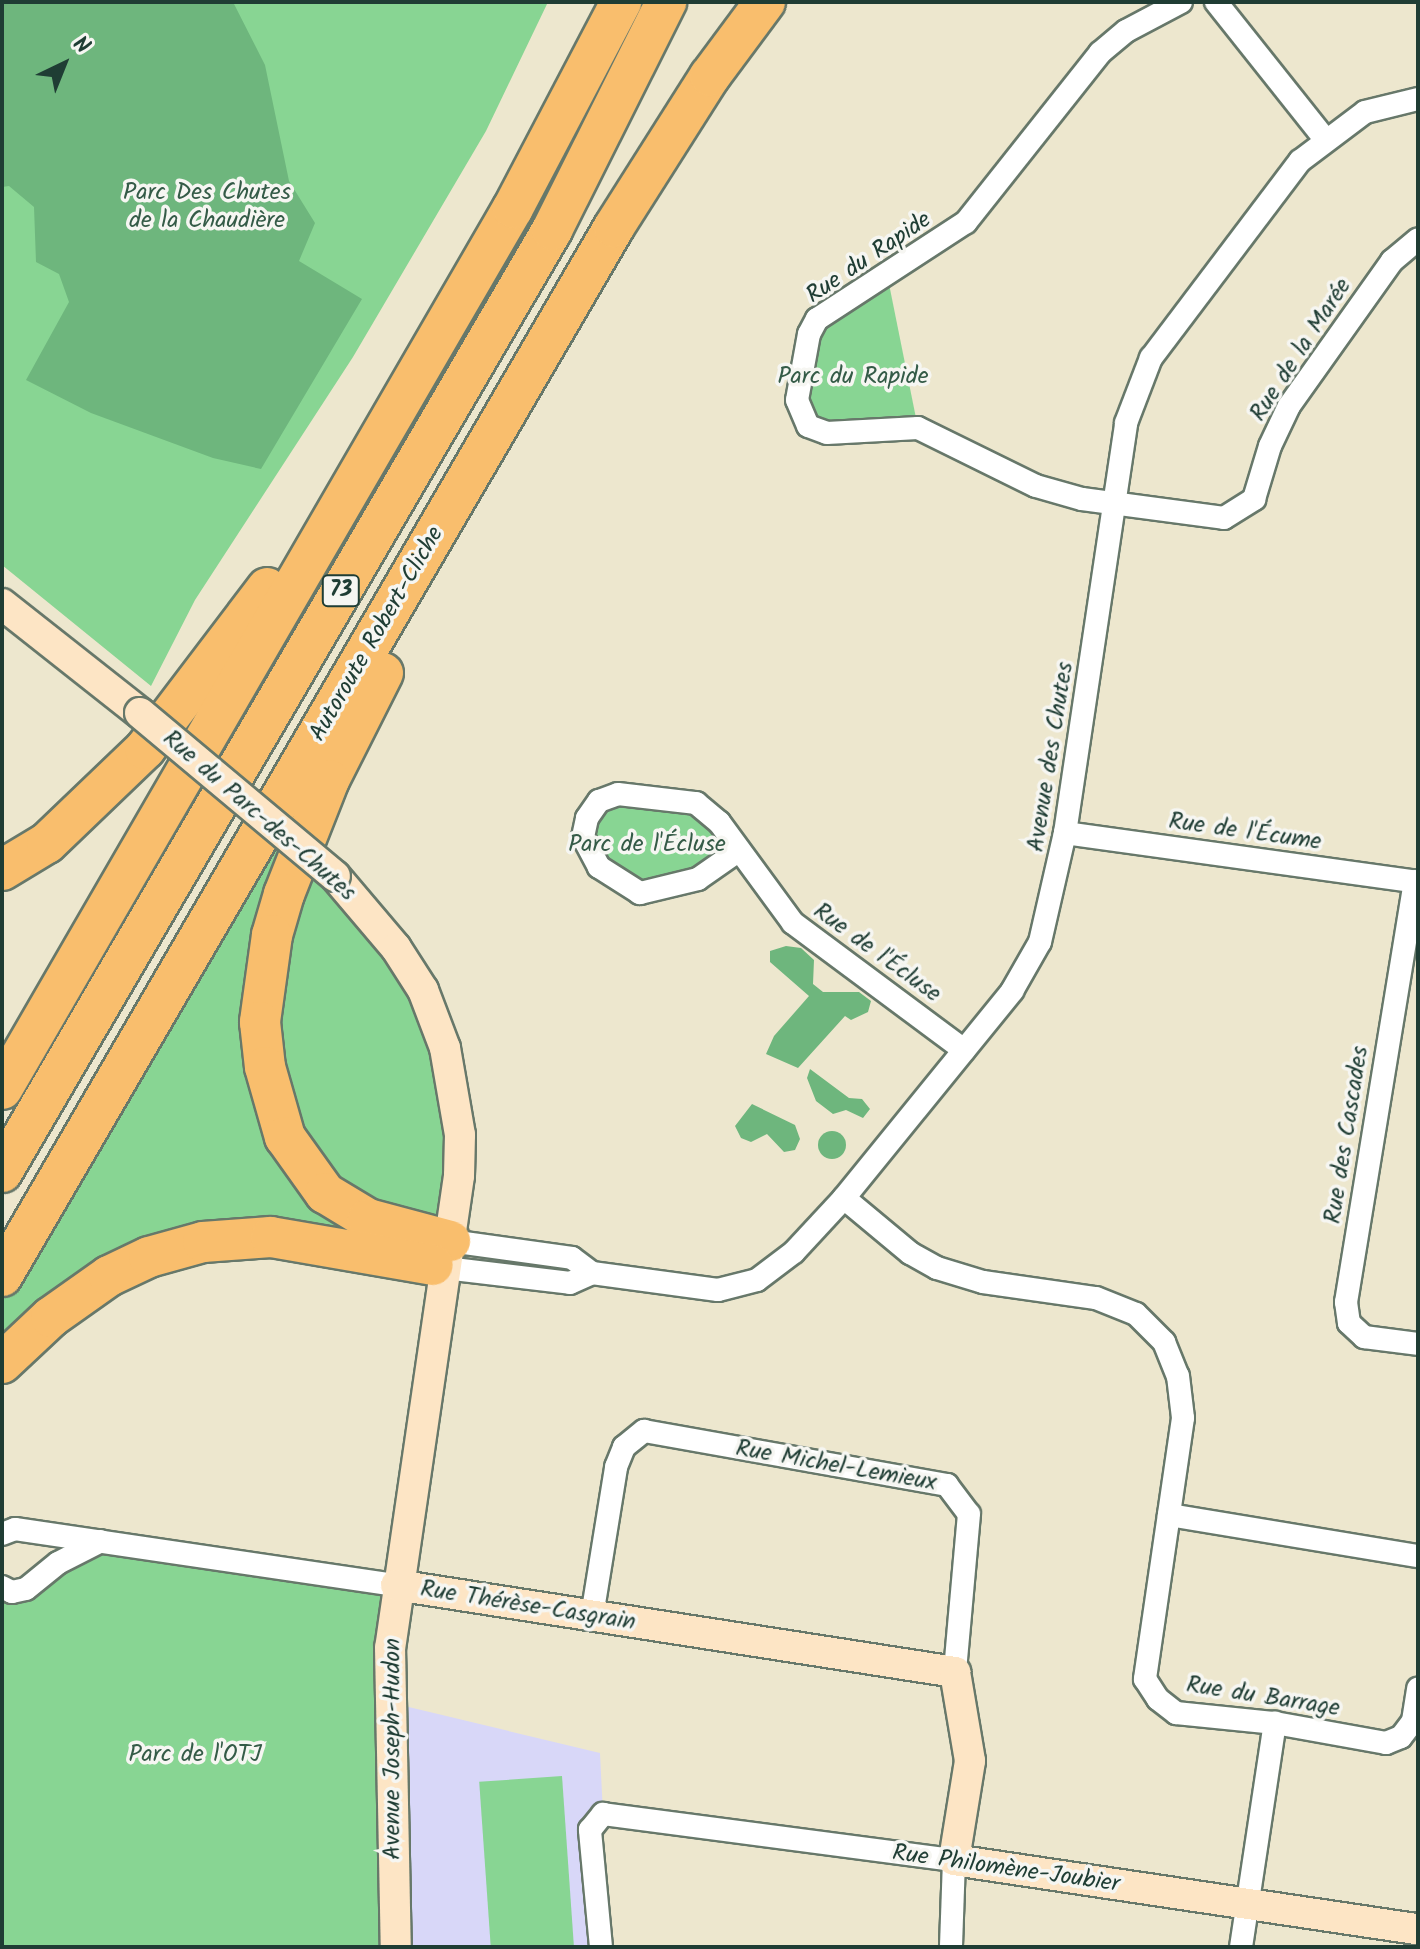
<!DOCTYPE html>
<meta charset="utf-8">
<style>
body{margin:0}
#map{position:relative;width:1420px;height:1949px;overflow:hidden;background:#ede7ce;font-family:Kalam,sans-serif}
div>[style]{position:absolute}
.built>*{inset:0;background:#d8d7f8}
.green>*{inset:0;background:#88d593;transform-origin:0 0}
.forest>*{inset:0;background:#6eb67d}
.round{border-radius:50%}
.roads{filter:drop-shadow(2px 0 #67786a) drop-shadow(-2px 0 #67786a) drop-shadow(0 2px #67786a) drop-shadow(0 -2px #67786a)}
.street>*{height:22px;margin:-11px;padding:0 11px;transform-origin:11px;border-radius:11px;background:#fff}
.secondary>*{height:30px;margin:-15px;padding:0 15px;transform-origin:15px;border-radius:15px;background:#fde5c5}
.highway>*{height:40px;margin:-20px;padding:0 20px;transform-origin:20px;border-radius:20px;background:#f9be6d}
.bridges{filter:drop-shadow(2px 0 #67786a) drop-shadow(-2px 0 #67786a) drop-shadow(0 2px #67786a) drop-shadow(0 -2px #67786a)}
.secondary-bridge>*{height:30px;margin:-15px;padding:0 15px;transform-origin:15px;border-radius:15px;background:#fde5c5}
span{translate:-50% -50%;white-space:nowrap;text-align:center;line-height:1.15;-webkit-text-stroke:7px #f6f6f2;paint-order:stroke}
.shield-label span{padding:2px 6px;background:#f6f6f2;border:2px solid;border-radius:6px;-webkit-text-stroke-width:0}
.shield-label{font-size:22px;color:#1f3d34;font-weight:700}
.park-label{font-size:24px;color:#345b47}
.street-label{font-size:24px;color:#1f3d34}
.frame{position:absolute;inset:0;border:4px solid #1f3d34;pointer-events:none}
.north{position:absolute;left:24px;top:24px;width:80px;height:80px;-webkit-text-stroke:6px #f6f6f2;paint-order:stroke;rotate:43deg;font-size:22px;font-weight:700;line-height:32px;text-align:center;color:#1f3d34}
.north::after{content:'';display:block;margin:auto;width:28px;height:36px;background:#1f3d34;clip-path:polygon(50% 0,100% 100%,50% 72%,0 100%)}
</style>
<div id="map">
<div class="built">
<div style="clip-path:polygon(392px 1703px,600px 1753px,603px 1814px,595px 1819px,601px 1947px,398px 1947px)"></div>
</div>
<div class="green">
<div style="clip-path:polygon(2px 2px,548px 2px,486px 131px,353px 357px,195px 600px,151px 686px,2px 565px)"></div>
<div style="clip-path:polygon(887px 274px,918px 428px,827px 433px,800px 414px,809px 334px)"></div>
<div style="clip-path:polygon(600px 801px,696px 803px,738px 851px,667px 891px,599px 867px,587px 818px)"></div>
<div style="clip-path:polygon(266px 819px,335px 876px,445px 1048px,450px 1241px,203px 1242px,2px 1363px,2px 1276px)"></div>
<div style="clip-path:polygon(90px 1545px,406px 1596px,392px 1703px,403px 1947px,2px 1947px,2px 1602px,22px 1602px,77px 1562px,87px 1562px)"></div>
<div style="left:562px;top:1776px;width:171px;height:83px;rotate:86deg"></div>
</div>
<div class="forest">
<div style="clip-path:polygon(2px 2px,233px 2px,265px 65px,289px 181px,315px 223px,299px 261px,362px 299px,261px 469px,213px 458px,91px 413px,26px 380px,69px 302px,59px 274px,36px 262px,34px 207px,9px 186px,2px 187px)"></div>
<div style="clip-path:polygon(786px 946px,801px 948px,814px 960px,813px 984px,823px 992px,859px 992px,871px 1001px,868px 1012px,851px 1020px,845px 1016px,798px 1068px,766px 1054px,774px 1036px,809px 996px,770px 962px,770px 951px)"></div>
<div style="clip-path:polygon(810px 1069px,849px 1098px,862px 1099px,870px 1109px,863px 1118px,846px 1110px,833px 1114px,816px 1101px,807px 1078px)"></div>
<div style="clip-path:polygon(752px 1104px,795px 1125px,800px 1139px,795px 1150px,784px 1152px,767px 1134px,751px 1142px,741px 1138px,735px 1126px)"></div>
<div class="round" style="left:818px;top:1131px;width:28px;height:28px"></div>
</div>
<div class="roads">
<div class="street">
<div style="left:1181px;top:2px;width:62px;rotate:152.2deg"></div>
<div style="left:1126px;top:31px;width:34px;rotate:140deg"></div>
<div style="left:1100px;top:53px;width:216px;rotate:128.4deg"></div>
<div style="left:966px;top:222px;width:178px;rotate:146.9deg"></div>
<div style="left:817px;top:319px;width:17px;rotate:118deg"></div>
<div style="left:809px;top:334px;width:67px;rotate:100.3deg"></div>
<div style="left:797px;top:400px;width:28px;rotate:67deg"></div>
<div style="left:808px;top:426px;width:20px;rotate:20deg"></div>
<div style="left:827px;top:433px;width:91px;rotate:-3.1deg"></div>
<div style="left:918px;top:428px;width:131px;rotate:26.2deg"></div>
<div style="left:1036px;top:486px;width:48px;rotate:15.8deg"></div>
<div style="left:1082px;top:499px;width:143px;rotate:7.6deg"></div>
<div style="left:1224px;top:518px;width:36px;rotate:-32deg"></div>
<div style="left:1254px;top:499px;width:55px;rotate:-73.2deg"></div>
<div style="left:1270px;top:446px;width:44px;rotate:-64.6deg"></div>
<div style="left:1289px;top:406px;width:178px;rotate:-54.6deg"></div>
<div style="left:1392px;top:261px;width:34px;rotate:-40deg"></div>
<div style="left:1216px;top:2px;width:175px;rotate:51.5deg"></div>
<div style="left:1065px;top:833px;width:356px;rotate:7.9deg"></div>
<div style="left:738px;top:851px;width:49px;rotate:145deg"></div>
<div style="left:698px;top:879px;width:60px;rotate:166.4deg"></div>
<div style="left:640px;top:893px;width:49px;rotate:-147.6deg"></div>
<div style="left:599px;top:867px;width:34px;rotate:-118deg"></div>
<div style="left:583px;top:837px;width:19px;rotate:-78deg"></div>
<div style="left:587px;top:818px;width:21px;rotate:-55deg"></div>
<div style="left:599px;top:801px;width:20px;rotate:-20deg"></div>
<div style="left:618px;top:794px;width:79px;rotate:6.6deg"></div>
<div style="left:696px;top:803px;width:30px;rotate:40deg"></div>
<div style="left:719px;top:822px;width:125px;rotate:53.8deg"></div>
<div style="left:793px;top:923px;width:213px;rotate:36.6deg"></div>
<div style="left:1415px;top:881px;width:427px;rotate:99.3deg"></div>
<div style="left:1346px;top:1302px;width:21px;rotate:82deg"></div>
<div style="left:1349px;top:1323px;width:21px;rotate:43deg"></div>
<div style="left:1364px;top:1337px;width:54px;rotate:7.4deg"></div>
<div style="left:844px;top:1198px;width:86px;rotate:39.8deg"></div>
<div style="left:910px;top:1253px;width:31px;rotate:29deg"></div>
<div style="left:937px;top:1268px;width:48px;rotate:16.9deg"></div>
<div style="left:983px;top:1282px;width:114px;rotate:8.1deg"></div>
<div style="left:1096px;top:1298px;width:43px;rotate:21.8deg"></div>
<div style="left:1136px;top:1314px;width:40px;rotate:45deg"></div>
<div style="left:1164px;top:1342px;width:37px;rotate:68deg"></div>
<div style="left:1178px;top:1376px;width:42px;rotate:83.2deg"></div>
<div style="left:1183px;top:1418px;width:264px;rotate:98.3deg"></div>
<div style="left:1145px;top:1679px;width:24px;rotate:57deg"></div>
<div style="left:1158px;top:1699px;width:23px;rotate:38deg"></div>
<div style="left:1176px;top:1713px;width:100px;rotate:5.8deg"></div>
<div style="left:1275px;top:1723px;width:113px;rotate:10.2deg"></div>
<div style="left:1386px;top:1743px;width:16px;rotate:-22deg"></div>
<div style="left:1401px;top:1737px;width:20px;rotate:-53deg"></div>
<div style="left:1413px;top:1721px;width:33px;rotate:-81deg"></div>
<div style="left:450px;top:1241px;width:123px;rotate:7.9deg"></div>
<div style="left:572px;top:1258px;width:25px;rotate:37deg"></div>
<div style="left:592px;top:1273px;width:127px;rotate:7.7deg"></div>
<div style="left:718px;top:1290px;width:40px;rotate:-14.4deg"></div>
<div style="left:757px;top:1280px;width:46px;rotate:-37.1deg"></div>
<div style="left:794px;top:1252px;width:74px;rotate:-47.2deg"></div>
<div style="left:844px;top:1198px;width:267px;rotate:-50.9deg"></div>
<div style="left:1012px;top:991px;width:56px;rotate:-60.3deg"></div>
<div style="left:1040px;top:942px;width:112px;rotate:-77.1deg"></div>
<div style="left:1065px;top:833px;width:415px;rotate:-81.5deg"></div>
<div style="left:1126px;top:423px;width:70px;rotate:-69deg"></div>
<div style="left:1151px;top:358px;width:247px;rotate:-52.9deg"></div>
<div style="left:1300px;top:161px;width:81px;rotate:-37deg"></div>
<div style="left:1365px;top:112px;width:55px;rotate:-13.8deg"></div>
<div style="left:445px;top:1268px;width:126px;rotate:6.8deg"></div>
<div style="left:570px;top:1283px;width:24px;rotate:-24deg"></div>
<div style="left:1169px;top:1515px;width:252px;rotate:9.4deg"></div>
<div style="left:2px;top:1534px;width:14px;rotate:-21deg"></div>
<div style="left:15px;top:1529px;width:385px;rotate:8.4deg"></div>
<div style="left:2px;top:1587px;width:11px;rotate:27deg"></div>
<div style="left:12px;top:1592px;width:14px;rotate:-12deg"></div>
<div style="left:26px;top:1589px;width:41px;rotate:-39.1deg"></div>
<div style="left:58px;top:1563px;width:48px;rotate:-27.1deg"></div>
<div style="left:592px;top:1616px;width:151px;rotate:-80.8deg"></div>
<div style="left:616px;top:1467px;width:22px;rotate:-68deg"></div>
<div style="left:624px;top:1447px;width:26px;rotate:-39deg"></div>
<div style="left:644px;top:1431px;width:308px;rotate:10.1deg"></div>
<div style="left:947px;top:1485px;width:36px;rotate:53deg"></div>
<div style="left:969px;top:1514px;width:159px;rotate:95.1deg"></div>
<div style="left:601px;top:1947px;width:118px;rotate:-95.4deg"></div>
<div style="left:590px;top:1830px;width:21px;rotate:-51deg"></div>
<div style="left:603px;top:1814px;width:354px;rotate:7.5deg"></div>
<div style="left:954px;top:1860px;width:87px;rotate:92deg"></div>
<div style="left:1241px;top:1947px;width:227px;rotate:-81.4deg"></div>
</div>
<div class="secondary">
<div style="left:2px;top:604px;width:176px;rotate:38.3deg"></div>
<div style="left:335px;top:876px;width:94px;rotate:49.7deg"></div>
<div style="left:396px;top:948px;width:50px;rotate:57.3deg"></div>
<div style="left:423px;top:990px;width:62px;rotate:69.2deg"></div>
<div style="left:445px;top:1048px;width:88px;rotate:80.2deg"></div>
<div style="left:460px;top:1135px;width:41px;rotate:91.4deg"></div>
<div style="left:459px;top:1176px;width:476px;rotate:98.3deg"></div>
<div style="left:390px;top:1647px;width:300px;rotate:88.9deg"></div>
<div style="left:396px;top:1585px;width:566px;rotate:8.85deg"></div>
<div style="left:955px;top:1672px;width:90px;rotate:80.4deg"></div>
<div style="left:970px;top:1761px;width:100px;rotate:99.2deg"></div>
<div style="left:954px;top:1860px;width:469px;rotate:8.5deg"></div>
</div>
<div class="highway">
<div style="left:383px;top:673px;width:120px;rotate:116.8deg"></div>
<div style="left:329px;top:780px;width:123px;rotate:111.5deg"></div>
<div style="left:284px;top:894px;width:43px;rotate:106.3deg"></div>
<div style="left:272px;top:935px;width:88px;rotate:97.9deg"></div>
<div style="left:260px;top:1022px;width:45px;rotate:83.7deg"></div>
<div style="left:265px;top:1067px;width:73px;rotate:74.1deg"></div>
<div style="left:285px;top:1137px;width:69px;rotate:54.5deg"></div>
<div style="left:325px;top:1193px;width:50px;rotate:31.2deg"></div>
<div style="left:368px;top:1219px;width:85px;rotate:15deg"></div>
<div style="left:2px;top:870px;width:52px;rotate:-31deg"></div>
<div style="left:47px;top:843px;width:136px;rotate:-43.8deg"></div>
<div style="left:145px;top:749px;width:202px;rotate:-52.8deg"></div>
<div style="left:2px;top:1089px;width:1018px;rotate:-59.89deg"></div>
<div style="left:513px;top:208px;width:233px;rotate:-62.3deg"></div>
<div style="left:2px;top:1172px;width:1091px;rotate:-59.72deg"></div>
<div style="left:552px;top:230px;width:255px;rotate:-63.4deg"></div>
<div style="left:2px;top:1276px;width:1214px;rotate:-59.74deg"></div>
<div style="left:614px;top:227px;width:179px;rotate:-57.6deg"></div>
<div style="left:710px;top:76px;width:92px;rotate:-53.4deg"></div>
<div style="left:2px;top:1363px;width:67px;rotate:-43.2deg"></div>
<div style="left:51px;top:1317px;width:71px;rotate:-35.3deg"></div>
<div style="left:109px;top:1276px;width:44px;rotate:-25.4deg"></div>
<div style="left:149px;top:1257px;width:56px;rotate:-15.5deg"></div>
<div style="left:203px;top:1242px;width:68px;rotate:-4.2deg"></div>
<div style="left:271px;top:1237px;width:164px;rotate:9.8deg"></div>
</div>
</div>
<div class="bridges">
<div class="secondary-bridge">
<div style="left:140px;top:713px;width:254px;rotate:39.9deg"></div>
</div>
</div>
<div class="shield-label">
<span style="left:341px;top:591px">73</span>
</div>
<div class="park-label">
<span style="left:207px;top:207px">Parc Des Chutes<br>de la Chaudière</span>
<span style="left:853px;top:377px">Parc du Rapide</span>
<span style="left:647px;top:845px">Parc de l'Écluse</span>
<span style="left:195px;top:1755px">Parc de l'OTJ</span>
</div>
<div class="street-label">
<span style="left:869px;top:258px;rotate:-34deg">Rue du Rapide</span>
<span style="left:1301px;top:350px;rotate:-57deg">Rue de la Marée</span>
<span style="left:377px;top:634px;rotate:-60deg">Autoroute Robert-Cliche</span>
<span style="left:1051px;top:757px;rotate:-81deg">Avenue des Chutes</span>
<span style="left:259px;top:816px;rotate:41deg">Rue du Parc-des-Chutes</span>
<span style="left:1245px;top:832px;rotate:8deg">Rue de l'Écume</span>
<span style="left:877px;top:953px;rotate:36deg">Rue de l'Écluse</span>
<span style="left:1347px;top:1135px;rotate:-81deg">Rue des Cascades</span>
<span style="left:836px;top:1466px;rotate:10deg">Rue Michel-Lemieux</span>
<span style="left:528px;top:1606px;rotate:9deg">Rue Thérèse-Casgrain</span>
<span style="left:1263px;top:1697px;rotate:9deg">Rue du Barrage</span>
<span style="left:393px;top:1749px;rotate:-90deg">Avenue Joseph-Hudon</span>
<span style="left:1006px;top:1869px;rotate:8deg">Rue Philomène-Joubier</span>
</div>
<div class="frame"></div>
<div class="north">N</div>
</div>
